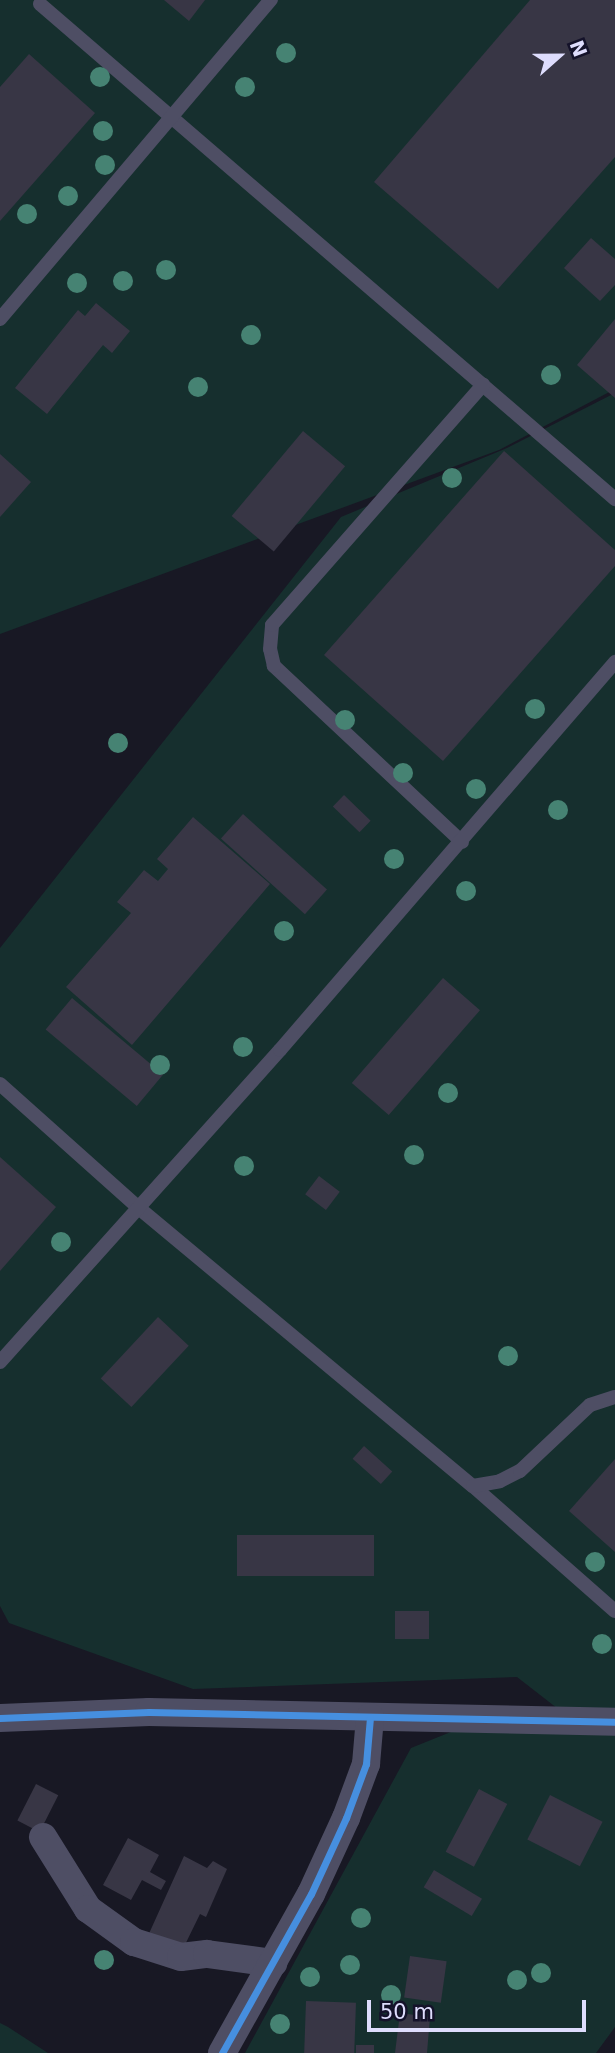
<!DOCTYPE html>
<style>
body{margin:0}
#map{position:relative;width:615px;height:2053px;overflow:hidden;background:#181824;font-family:"DejaVu Sans",sans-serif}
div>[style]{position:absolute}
.green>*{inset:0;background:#162f2e}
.building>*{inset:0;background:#383645;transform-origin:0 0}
.service>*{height:14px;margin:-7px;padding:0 7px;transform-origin:7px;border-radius:7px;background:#4e4e64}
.minor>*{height:28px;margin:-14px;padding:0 14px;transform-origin:14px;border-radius:14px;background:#4e4e64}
.cycleway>*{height:7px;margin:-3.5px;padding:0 3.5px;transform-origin:3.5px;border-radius:3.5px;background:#468fdf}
.trees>*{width:20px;height:20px;margin:-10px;border-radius:50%;background:#468373}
span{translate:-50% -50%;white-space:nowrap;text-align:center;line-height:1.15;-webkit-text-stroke:6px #14122a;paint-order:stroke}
.north{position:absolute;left:524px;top:21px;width:70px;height:70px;-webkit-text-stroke:5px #14122a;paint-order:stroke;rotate:69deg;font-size:19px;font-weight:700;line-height:28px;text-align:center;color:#deddfd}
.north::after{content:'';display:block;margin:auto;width:24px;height:32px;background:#deddfd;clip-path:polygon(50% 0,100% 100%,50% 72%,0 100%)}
.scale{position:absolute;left:367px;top:2000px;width:219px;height:32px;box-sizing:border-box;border:4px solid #deddfd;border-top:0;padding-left:9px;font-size:21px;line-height:24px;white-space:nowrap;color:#deddfd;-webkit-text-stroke:5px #14122a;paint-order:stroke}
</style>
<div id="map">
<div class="green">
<div style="clip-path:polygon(0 0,615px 0,615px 389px,499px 450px,0 634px)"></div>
<div style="clip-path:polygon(615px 393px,615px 2027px,596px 2053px,245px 2053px,411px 1748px,503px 1711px,571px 1719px,517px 1677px,193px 1689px,9px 1623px,0 1606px,0 948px,341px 517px,507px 448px)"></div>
<div style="clip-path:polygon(0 2023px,8px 2027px,48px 2053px,0 2053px)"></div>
</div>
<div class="building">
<div style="clip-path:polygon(164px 0,205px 0,189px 21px)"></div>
<div style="clip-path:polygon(530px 0,615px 0,615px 157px,498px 289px,374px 182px)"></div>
<div style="clip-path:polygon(29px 54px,95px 113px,0 221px,0 87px)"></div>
<div style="clip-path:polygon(591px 238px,615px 259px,615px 285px,600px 301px,564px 268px)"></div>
<div style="clip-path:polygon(96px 303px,130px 331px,112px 353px,103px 345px,47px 414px,15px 388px,78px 310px,85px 316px)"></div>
<div style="clip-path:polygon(615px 319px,615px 398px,577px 365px)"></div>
<div style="left:303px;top:431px;width:55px;height:111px;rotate:40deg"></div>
<div style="clip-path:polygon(504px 451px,615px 550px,615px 566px,443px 761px,324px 655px)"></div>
<div style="clip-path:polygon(0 454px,31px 482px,0 517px)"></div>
<div style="left:344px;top:795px;width:37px;height:16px;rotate:44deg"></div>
<div style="left:243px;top:814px;width:113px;height:33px;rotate:42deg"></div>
<div style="clip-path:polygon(193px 817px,270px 884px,132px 1045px,66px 987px,131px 913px,117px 902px,144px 870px,158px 881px,168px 869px,157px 859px)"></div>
<div style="left:443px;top:978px;width:49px;height:139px;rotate:41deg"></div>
<div style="left:72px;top:998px;width:119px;height:41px;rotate:40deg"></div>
<div style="clip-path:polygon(0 1157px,56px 1207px,0 1271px)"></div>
<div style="left:319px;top:1176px;width:26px;height:23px;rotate:37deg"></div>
<div style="left:158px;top:1317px;width:42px;height:84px;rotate:43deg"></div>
<div style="left:364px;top:1446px;width:38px;height:17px;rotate:42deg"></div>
<div style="clip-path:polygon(615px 1459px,615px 1552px,569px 1511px)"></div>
<div style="left:237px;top:1535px;width:137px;height:41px"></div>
<div style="left:395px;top:1611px;width:34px;height:28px"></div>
<div style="left:36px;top:1784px;width:25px;height:41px;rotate:27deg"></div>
<div style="left:479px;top:1789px;width:32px;height:71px;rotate:28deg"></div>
<div style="left:550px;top:1795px;width:59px;height:50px;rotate:27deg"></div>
<div style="clip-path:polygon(128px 1838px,159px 1855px,150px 1872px,166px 1881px,161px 1890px,142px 1880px,131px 1900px,103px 1885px)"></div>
<div style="clip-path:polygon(184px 1856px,207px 1868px,213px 1861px,227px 1869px,206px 1917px,200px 1914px,180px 1955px,147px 1938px)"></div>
<div style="left:434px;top:1870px;width:56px;height:20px;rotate:31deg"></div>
<div style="left:410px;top:1956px;width:37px;height:42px;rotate:8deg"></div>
<div style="left:306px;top:2001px;width:50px;height:52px;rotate:2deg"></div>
<div style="clip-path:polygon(400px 2013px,430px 2017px,427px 2053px,395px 2053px)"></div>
<div style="left:356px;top:2045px;width:18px;height:8px"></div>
</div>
<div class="service">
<div style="left:40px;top:4px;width:759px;rotate:40.72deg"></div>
<div style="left:0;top:319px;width:419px;rotate:-49.7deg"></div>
<div style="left:462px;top:842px;width:258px;rotate:-136.9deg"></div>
<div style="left:274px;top:666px;width:17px;rotate:-103deg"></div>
<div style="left:270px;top:649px;width:24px;rotate:-85deg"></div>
<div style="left:272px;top:625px;width:320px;rotate:-48.7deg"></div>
<div style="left:0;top:1084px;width:188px;rotate:41.8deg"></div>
<div style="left:140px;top:1209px;width:433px;rotate:39.8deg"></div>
<div style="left:473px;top:1486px;width:189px;rotate:41.4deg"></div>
<div style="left:0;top:1362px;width:419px;rotate:-48.1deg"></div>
<div style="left:280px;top:1050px;width:513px;rotate:-49.19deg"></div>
<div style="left:473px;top:1486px;width:27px;rotate:-10deg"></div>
<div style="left:500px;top:1481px;width:22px;rotate:-27deg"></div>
<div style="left:520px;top:1471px;width:96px;rotate:-43.3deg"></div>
<div style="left:590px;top:1405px;width:26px;rotate:-18deg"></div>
</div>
<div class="minor">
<div style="left:0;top:1718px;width:149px;rotate:-2.3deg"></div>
<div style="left:149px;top:1712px;width:466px;rotate:1.2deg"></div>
<div style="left:43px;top:1837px;width:85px;rotate:58deg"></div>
<div style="left:88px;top:1909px;width:57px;rotate:35.7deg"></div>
<div style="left:134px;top:1942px;width:49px;rotate:17.7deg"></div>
<div style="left:181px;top:1957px;width:26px;rotate:-7deg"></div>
<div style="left:207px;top:1954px;width:67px;rotate:7.8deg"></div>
<div style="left:222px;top:2053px;width:182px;rotate:-60.8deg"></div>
<div style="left:311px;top:1894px;width:84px;rotate:-65.3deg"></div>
<div style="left:346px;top:1818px;width:58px;rotate:-69.7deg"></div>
<div style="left:366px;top:1764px;width:47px;rotate:-85.1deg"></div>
</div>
<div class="cycleway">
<div style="left:0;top:1718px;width:149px;rotate:-2.3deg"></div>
<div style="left:149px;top:1712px;width:466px;rotate:1.2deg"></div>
<div style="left:222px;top:2053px;width:182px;rotate:-60.8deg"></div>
<div style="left:311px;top:1894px;width:84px;rotate:-65.3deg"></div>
<div style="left:346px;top:1818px;width:58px;rotate:-69.7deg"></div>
<div style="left:366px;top:1764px;width:47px;rotate:-85.1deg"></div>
</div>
<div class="trees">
<div style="left:286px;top:53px"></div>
<div style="left:100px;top:77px"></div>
<div style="left:245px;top:87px"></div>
<div style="left:103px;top:131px"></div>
<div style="left:105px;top:165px"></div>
<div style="left:68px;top:196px"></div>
<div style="left:27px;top:214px"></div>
<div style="left:166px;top:270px"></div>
<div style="left:123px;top:281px"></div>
<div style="left:77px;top:283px"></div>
<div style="left:251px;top:335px"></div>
<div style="left:551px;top:375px"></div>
<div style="left:198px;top:387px"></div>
<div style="left:452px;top:478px"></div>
<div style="left:535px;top:709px"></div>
<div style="left:345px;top:720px"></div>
<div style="left:118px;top:743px"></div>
<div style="left:403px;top:773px"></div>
<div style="left:476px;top:789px"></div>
<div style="left:558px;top:810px"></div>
<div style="left:394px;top:859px"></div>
<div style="left:466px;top:891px"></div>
<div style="left:284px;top:931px"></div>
<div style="left:243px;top:1047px"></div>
<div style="left:160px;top:1065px"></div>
<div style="left:448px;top:1093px"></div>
<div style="left:414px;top:1155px"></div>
<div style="left:244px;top:1166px"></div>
<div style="left:61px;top:1242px"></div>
<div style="left:508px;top:1356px"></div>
<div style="left:595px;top:1562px"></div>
<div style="left:602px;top:1644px"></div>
<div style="left:361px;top:1918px"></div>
<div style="left:104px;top:1960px"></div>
<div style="left:350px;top:1965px"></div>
<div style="left:541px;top:1973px"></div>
<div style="left:310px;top:1977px"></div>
<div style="left:517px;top:1980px"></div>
<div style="left:391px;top:1995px"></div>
<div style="left:280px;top:2024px"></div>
</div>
<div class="north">N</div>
<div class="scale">50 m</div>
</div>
